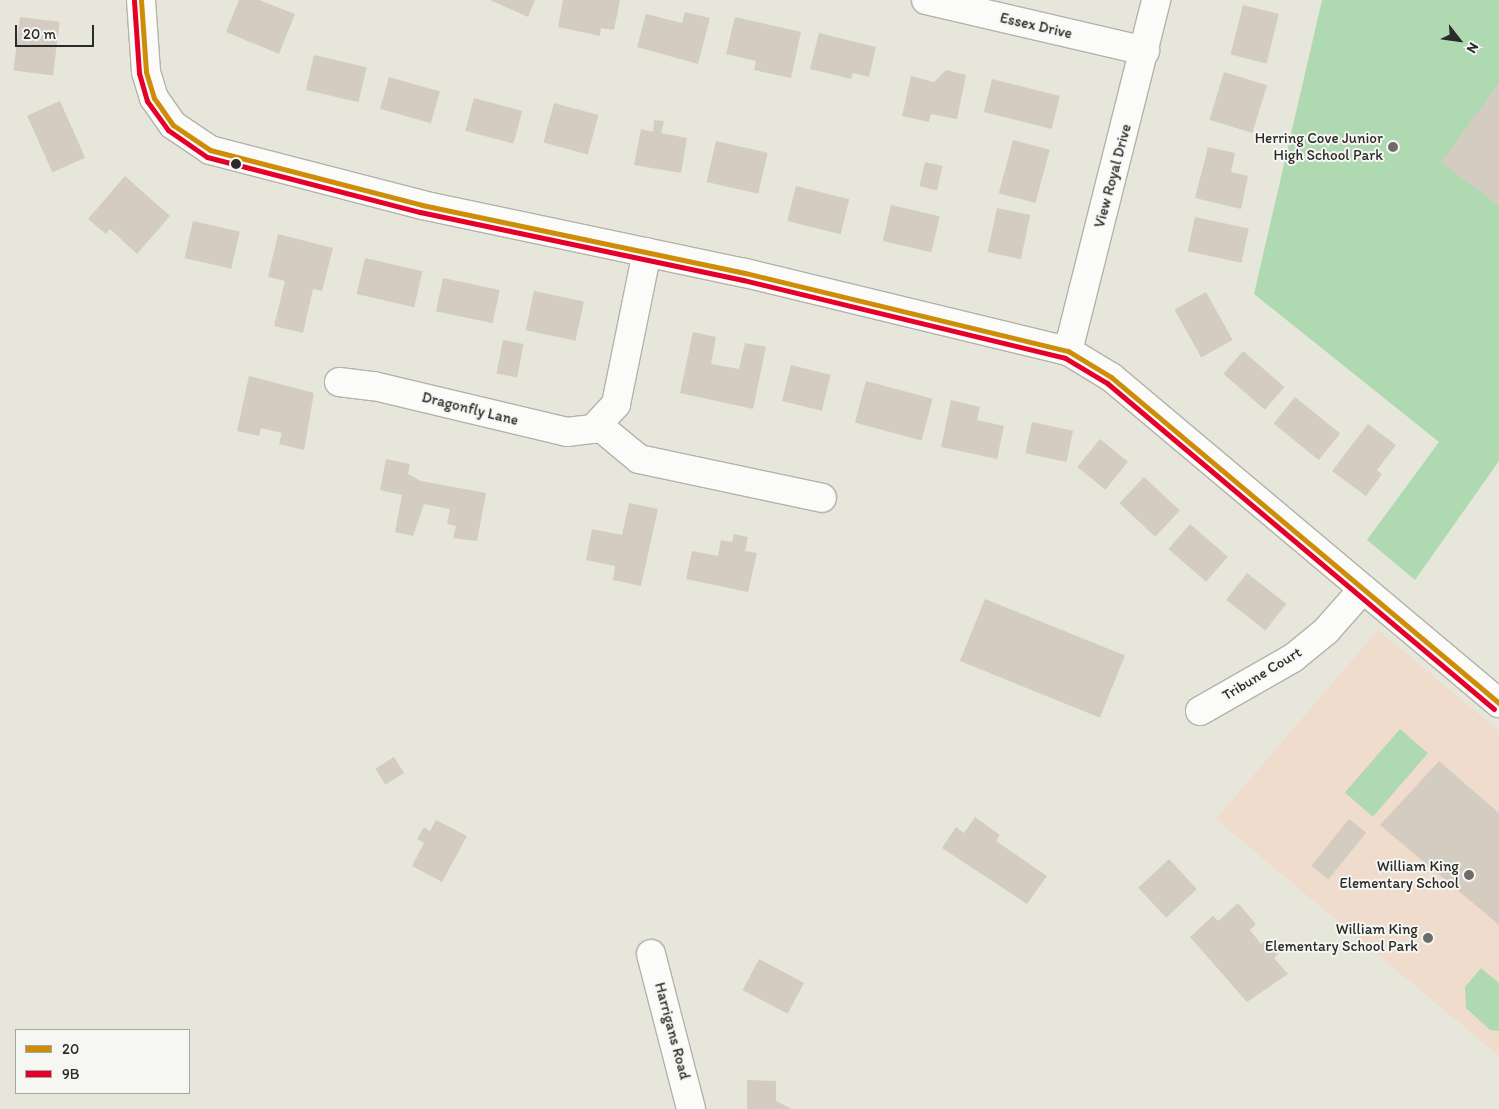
<!DOCTYPE html>
<style>
body{margin:0}
#map{position:relative;width:1499px;height:1109px;overflow:hidden;background:#e7e6db;font-family:Itim,sans-serif}
div>[style]{position:absolute}
.built>*{inset:0;background:#efdccd}
.green>*{inset:0;background:#afd9b1;transform-origin:0 0}
.building>*{inset:0;background:#d4ccc1;transform-origin:0 0}
.roads{filter:drop-shadow(1px 0 #b3b2ab) drop-shadow(-1px 0 #b3b2ab) drop-shadow(0 1px #b3b2ab) drop-shadow(0 -1px #b3b2ab)}
.minor>*{height:28px;margin:-14px;padding:0 14px;transform-origin:14px;border-radius:14px;background:#fbfbfa}
.bus-1>*{height:5px;margin:-2.5px;padding:0 2.5px;transform-origin:2.5px;border-radius:2.5px;background:#ce8d09}
.bus-2>*{height:5px;margin:-2.5px;padding:0 2.5px;transform-origin:2.5px;border-radius:2.5px;background:#e4002b}
.dots>*{width:14px;height:14px;translate:-50% -50%;box-sizing:border-box;border:2px solid #f6f6f2;border-radius:50%}
span{translate:-50% -50%;white-space:nowrap;text-align:center;line-height:1.15;-webkit-text-stroke:4px #f6f6f2;paint-order:stroke}
.street-label{font-size:15px;color:#2b2b2b}
.poi-label{font-size:15px;color:#2b2b2b}
.right{translate:-100% -50%;text-align:right}
.legend{position:absolute;left:15px;top:1029px;width:175px;height:65px;box-sizing:border-box;background:#f6f6f2;border:1px solid #a5a5a2;margin:0;padding:6px 9px;list-style:none;font-size:15px;color:#2b2b2b}
.legend li{display:flex;align-items:center;gap:10px;height:25px}
.legend b{width:25px;border:1px solid #a5a5a2}
.north{position:absolute;left:1434px;top:15px;width:50px;height:50px;-webkit-text-stroke:4px #f6f6f2;paint-order:stroke;rotate:120deg;font-size:14px;font-weight:700;line-height:20px;text-align:center;color:#2b2b2b}
.north::after{content:'';display:block;margin:auto;width:18px;height:22px;background:#2b2b2b;clip-path:polygon(50% 0,100% 100%,50% 72%,0 100%)}
.scale{position:absolute;left:15px;top:25px;width:79px;height:22px;box-sizing:border-box;border:2px solid #2b2b2b;border-top:0;padding-left:6px;font-size:15px;line-height:18px;white-space:nowrap;color:#2b2b2b;-webkit-text-stroke:4px #f6f6f2;paint-order:stroke}
</style>
<div id="map">
<div class="built">
<div style="clip-path:polygon(1378px 630px,1499px 731px,1499px 1056px,1216px 819px)"></div>
</div>
<div class="green">
<div style="clip-path:polygon(1322px 0,1499px 0,1499px 461px,1415px 580px,1367px 540px,1439px 442px,1254px 294px)"></div>
<div style="left:1400px;top:729px;width:37px;height:84px;rotate:41deg"></div>
<div style="clip-path:polygon(1481px 968px,1499px 983px,1499px 1031px,1490px 1030px,1466px 1008px,1465px 987px)"></div>
</div>
<div class="building">
<div style="clip-path:polygon(239px 0,259px 0,295px 14px,279px 54px,226px 32px)"></div>
<div style="clip-path:polygon(490px 0,535px 0,528px 17px)"></div>
<div style="clip-path:polygon(563px 0,620px 0,614px 30px,601px 28px,600px 36px,558px 27px)"></div>
<div style="left:1243px;top:5px;width:37px;height:51px;rotate:14deg"></div>
<div style="clip-path:polygon(685px 12px,710px 18px,698px 64px,637px 47px,646px 14px,682px 23px)"></div>
<div style="left:20px;top:17px;width:40px;height:54px;rotate:7deg"></div>
<div style="clip-path:polygon(735px 17px,801px 32px,791px 78px,754px 70px,756px 61px,726px 54px)"></div>
<div style="clip-path:polygon(819px 33px,876px 47px,869px 77px,853px 73px,851px 79px,810px 69px)"></div>
<div style="left:314px;top:55px;width:54px;height:36px;rotate:13deg"></div>
<div style="clip-path:polygon(946px 70px,966px 75px,957px 119px,931px 114px,929px 122px,902px 116px,911px 76px,934px 82px)"></div>
<div style="left:1224px;top:72px;width:45px;height:50px;rotate:17deg"></div>
<div style="left:389px;top:77px;width:53px;height:33px;rotate:16deg"></div>
<div style="left:992px;top:79px;width:70px;height:34px;rotate:14deg"></div>
<div style="clip-path:polygon(1499px 83px,1499px 206px,1441px 162px)"></div>
<div style="left:474px;top:98px;width:50px;height:34px;rotate:15deg"></div>
<div style="left:60px;top:101px;width:62px;height:36px;rotate:66deg"></div>
<div style="left:554px;top:103px;width:46px;height:41px;rotate:15deg"></div>
<div style="clip-path:polygon(654px 120px,664px 121px,661px 133px,687px 138px,681px 173px,634px 165px,641px 129px,653px 132px)"></div>
<div style="left:1013px;top:140px;width:38px;height:55px;rotate:15deg"></div>
<div style="left:716px;top:141px;width:53px;height:42px;rotate:13deg"></div>
<div style="clip-path:polygon(1208px 147px,1235px 153px,1231px 172px,1248px 176px,1241px 209px,1195px 198px)"></div>
<div style="left:925px;top:162px;width:18px;height:25px;rotate:13deg"></div>
<div style="clip-path:polygon(125px 176px,170px 216px,137px 254px,110px 229px,106px 234px,88px 219px)"></div>
<div style="left:796px;top:186px;width:55px;height:36px;rotate:14deg"></div>
<div style="left:891px;top:205px;width:50px;height:37px;rotate:13deg"></div>
<div style="left:997px;top:208px;width:34px;height:45px;rotate:12deg"></div>
<div style="left:1195px;top:217px;width:55px;height:35px;rotate:12deg"></div>
<div style="left:193px;top:221px;width:48px;height:38px;rotate:13deg"></div>
<div style="clip-path:polygon(278px 234px,333px 248px,322px 291px,313px 289px,303px 333px,274px 326px,285px 281px,268px 277px)"></div>
<div style="left:365px;top:258px;width:59px;height:37px;rotate:13deg"></div>
<div style="left:443px;top:278px;width:58px;height:34px;rotate:12deg"></div>
<div style="left:534px;top:291px;width:51px;height:40px;rotate:12deg"></div>
<div style="left:1206px;top:292px;width:55px;height:36px;rotate:61deg"></div>
<div style="clip-path:polygon(693px 332px,716px 337px,711px 364px,739px 369px,745px 343px,766px 347px,753px 409px,680px 393px)"></div>
<div style="left:503px;top:340px;width:21px;height:34px;rotate:11deg"></div>
<div style="left:1243px;top:351px;width:55px;height:30px;rotate:41deg"></div>
<div style="left:791px;top:365px;width:41px;height:37px;rotate:14deg"></div>
<div style="clip-path:polygon(249px 376px,314px 393px,304px 450px,279px 444px,282px 433px,261px 428px,259px 436px,237px 431px)"></div>
<div style="left:866px;top:381px;width:69px;height:43px;rotate:15deg"></div>
<div style="left:1295px;top:397px;width:58px;height:34px;rotate:39deg"></div>
<div style="clip-path:polygon(951px 400px,980px 407px,977px 420px,1004px 426px,997px 459px,941px 447px)"></div>
<div style="left:1032px;top:422px;width:42px;height:32px;rotate:12deg"></div>
<div style="clip-path:polygon(1368px 424px,1396px 445px,1377px 470px,1382px 474px,1366px 496px,1332px 471px)"></div>
<div style="left:1100px;top:439px;width:36px;height:36px;rotate:39deg"></div>
<div style="clip-path:polygon(386px 459px,410px 464px,408px 474px,421px 481px,486px 493px,477px 541px,453px 538px,456px 526px,447px 524px,450px 509px,424px 504px,413px 536px,395px 532px,402px 495px,380px 490px)"></div>
<div style="left:1144px;top:477px;width:49px;height:36px;rotate:43deg"></div>
<div style="clip-path:polygon(629px 503px,658px 509px,641px 586px,613px 580px,615px 566px,586px 560px,592px 529px,622px 535px)"></div>
<div style="left:1190px;top:524px;width:50px;height:33px;rotate:41deg"></div>
<div style="clip-path:polygon(734px 534px,748px 537px,745px 551px,757px 553px,748px 592px,686px 579px,692px 551px,718px 556px,721px 540px,732px 542px)"></div>
<div style="left:1247px;top:573px;width:50px;height:34px;rotate:38deg"></div>
<div style="left:985px;top:599px;width:151px;height:67px;rotate:22deg"></div>
<div style="left:394px;top:757px;width:19px;height:22px;rotate:58deg"></div>
<div style="clip-path:polygon(1439px 761px,1499px 813px,1499px 925px,1380px 825px)"></div>
<div style="clip-path:polygon(975px 817px,1000px 835px,996px 841px,1047px 876px,1027px 904px,942px 848px,956px 827px,964px 833px)"></div>
<div style="left:1349px;top:819px;width:22px;height:60px;rotate:39deg"></div>
<div style="clip-path:polygon(436px 820px,467px 836px,442px 882px,412px 866px,424px 843px,417px 839px,424px 827px,430px 831px)"></div>
<div style="left:1169px;top:859px;width:41px;height:42px;rotate:47deg"></div>
<div style="clip-path:polygon(1238px 903px,1256px 924px,1250px 930px,1261px 944px,1267px 939px,1279px 953px,1274px 958px,1288px 974px,1247px 1002px,1190px 937px,1213px 916px,1218px 921px)"></div>
<div style="left:759px;top:959px;width:51px;height:35px;rotate:28deg"></div>
<div style="clip-path:polygon(747px 1080px,776px 1081px,776px 1101px,792px 1109px,747px 1109px)"></div>
</div>
<div class="roads">
<div class="minor">
<div style="left:141px;top:0;width:72px;rotate:86deg"></div>
<div style="left:146px;top:72px;width:27px;rotate:73deg"></div>
<div style="left:154px;top:98px;width:33px;rotate:55deg"></div>
<div style="left:173px;top:125px;width:45px;rotate:34deg"></div>
<div style="left:210px;top:150px;width:219px;rotate:14.5deg"></div>
<div style="left:422px;top:205px;width:330px;rotate:11.9deg"></div>
<div style="left:745px;top:273px;width:332px;rotate:13.6deg"></div>
<div style="left:1068px;top:351px;width:50px;rotate:31.2deg"></div>
<div style="left:1111px;top:377px;width:507px;rotate:40.04deg"></div>
<div style="left:926px;top:0;width:225px;rotate:13.1deg"></div>
<div style="left:1068px;top:351px;width:362px;rotate:-75.9deg"></div>
<div style="left:339px;top:382px;width:35px;rotate:7deg"></div>
<div style="left:374px;top:386px;width:198px;rotate:13.4deg"></div>
<div style="left:567px;top:432px;width:26px;rotate:-7deg"></div>
<div style="left:593px;top:429px;width:34px;rotate:-47deg"></div>
<div style="left:616px;top:404px;width:155px;rotate:-78.5deg"></div>
<div style="left:599px;top:426px;width:52px;rotate:39.5deg"></div>
<div style="left:639px;top:459px;width:187px;rotate:12deg"></div>
<div style="left:1200px;top:711px;width:107px;rotate:-29.7deg"></div>
<div style="left:1293px;top:658px;width:43px;rotate:-39.3deg"></div>
<div style="left:1326px;top:631px;width:56px;rotate:-48.6deg"></div>
<div style="left:651px;top:954px;width:160px;rotate:75.5deg"></div>
</div>
</div>
<div class="bus-1">
<div style="left:141px;top:0;width:72px;rotate:86deg"></div>
<div style="left:146px;top:72px;width:27px;rotate:73deg"></div>
<div style="left:154px;top:98px;width:33px;rotate:55deg"></div>
<div style="left:173px;top:125px;width:45px;rotate:34deg"></div>
<div style="left:210px;top:150px;width:219px;rotate:14.5deg"></div>
<div style="left:422px;top:205px;width:330px;rotate:11.9deg"></div>
<div style="left:745px;top:273px;width:332px;rotate:13.6deg"></div>
<div style="left:1068px;top:351px;width:50px;rotate:31.2deg"></div>
<div style="left:1111px;top:377px;width:507px;rotate:40.04deg"></div>
</div>
<div class="bus-2">
<div style="left:134px;top:1px;width:72px;rotate:86deg"></div>
<div style="left:139px;top:73px;width:29px;rotate:74deg"></div>
<div style="left:147px;top:101px;width:36px;rotate:54deg"></div>
<div style="left:168px;top:130px;width:47px;rotate:34.7deg"></div>
<div style="left:207px;top:157px;width:220px;rotate:14.5deg"></div>
<div style="left:420px;top:212px;width:330px;rotate:11.9deg"></div>
<div style="left:743px;top:280px;width:331px;rotate:13.6deg"></div>
<div style="left:1065px;top:358px;width:49px;rotate:30.8deg"></div>
<div style="left:1107px;top:383px;width:506px;rotate:40.11deg"></div>
</div>
<div class="dots">
<div style="left:1393px;top:147px;background:#6d6c69"></div>
<div style="left:236px;top:164px;background:#2b2b2b"></div>
<div style="left:1469px;top:875px;background:#6d6c69"></div>
<div style="left:1428px;top:938px;background:#6d6c69"></div>
</div>
<div class="street-label">
<span style="left:1036px;top:26px;rotate:13deg">Essex Drive</span>
<span style="left:1113px;top:176px;rotate:-75deg">View Royal Drive</span>
<span style="left:470px;top:409px;rotate:14deg">Dragonfly Lane</span>
<span style="left:1262px;top:674px;rotate:-31deg">Tribune Court</span>
<span style="left:672px;top:1031px;rotate:75deg">Harrigans Road</span>
</div>
<div class="poi-label">
<span class="right" style="left:1383px;top:147px">Herring Cove Junior<br>High School Park</span>
<span class="right" style="left:1459px;top:875px">William King<br>Elementary School</span>
<span class="right" style="left:1418px;top:938px">William King<br>Elementary School Park</span>
</div>
<ul class="legend">
<li><b style="height:6px;background:#ce8d09"></b>20</li>
<li><b style="height:6px;background:#e4002b"></b>9B</li>
</ul>
<div class="north">N</div>
<div class="scale">20 m</div>
</div>
